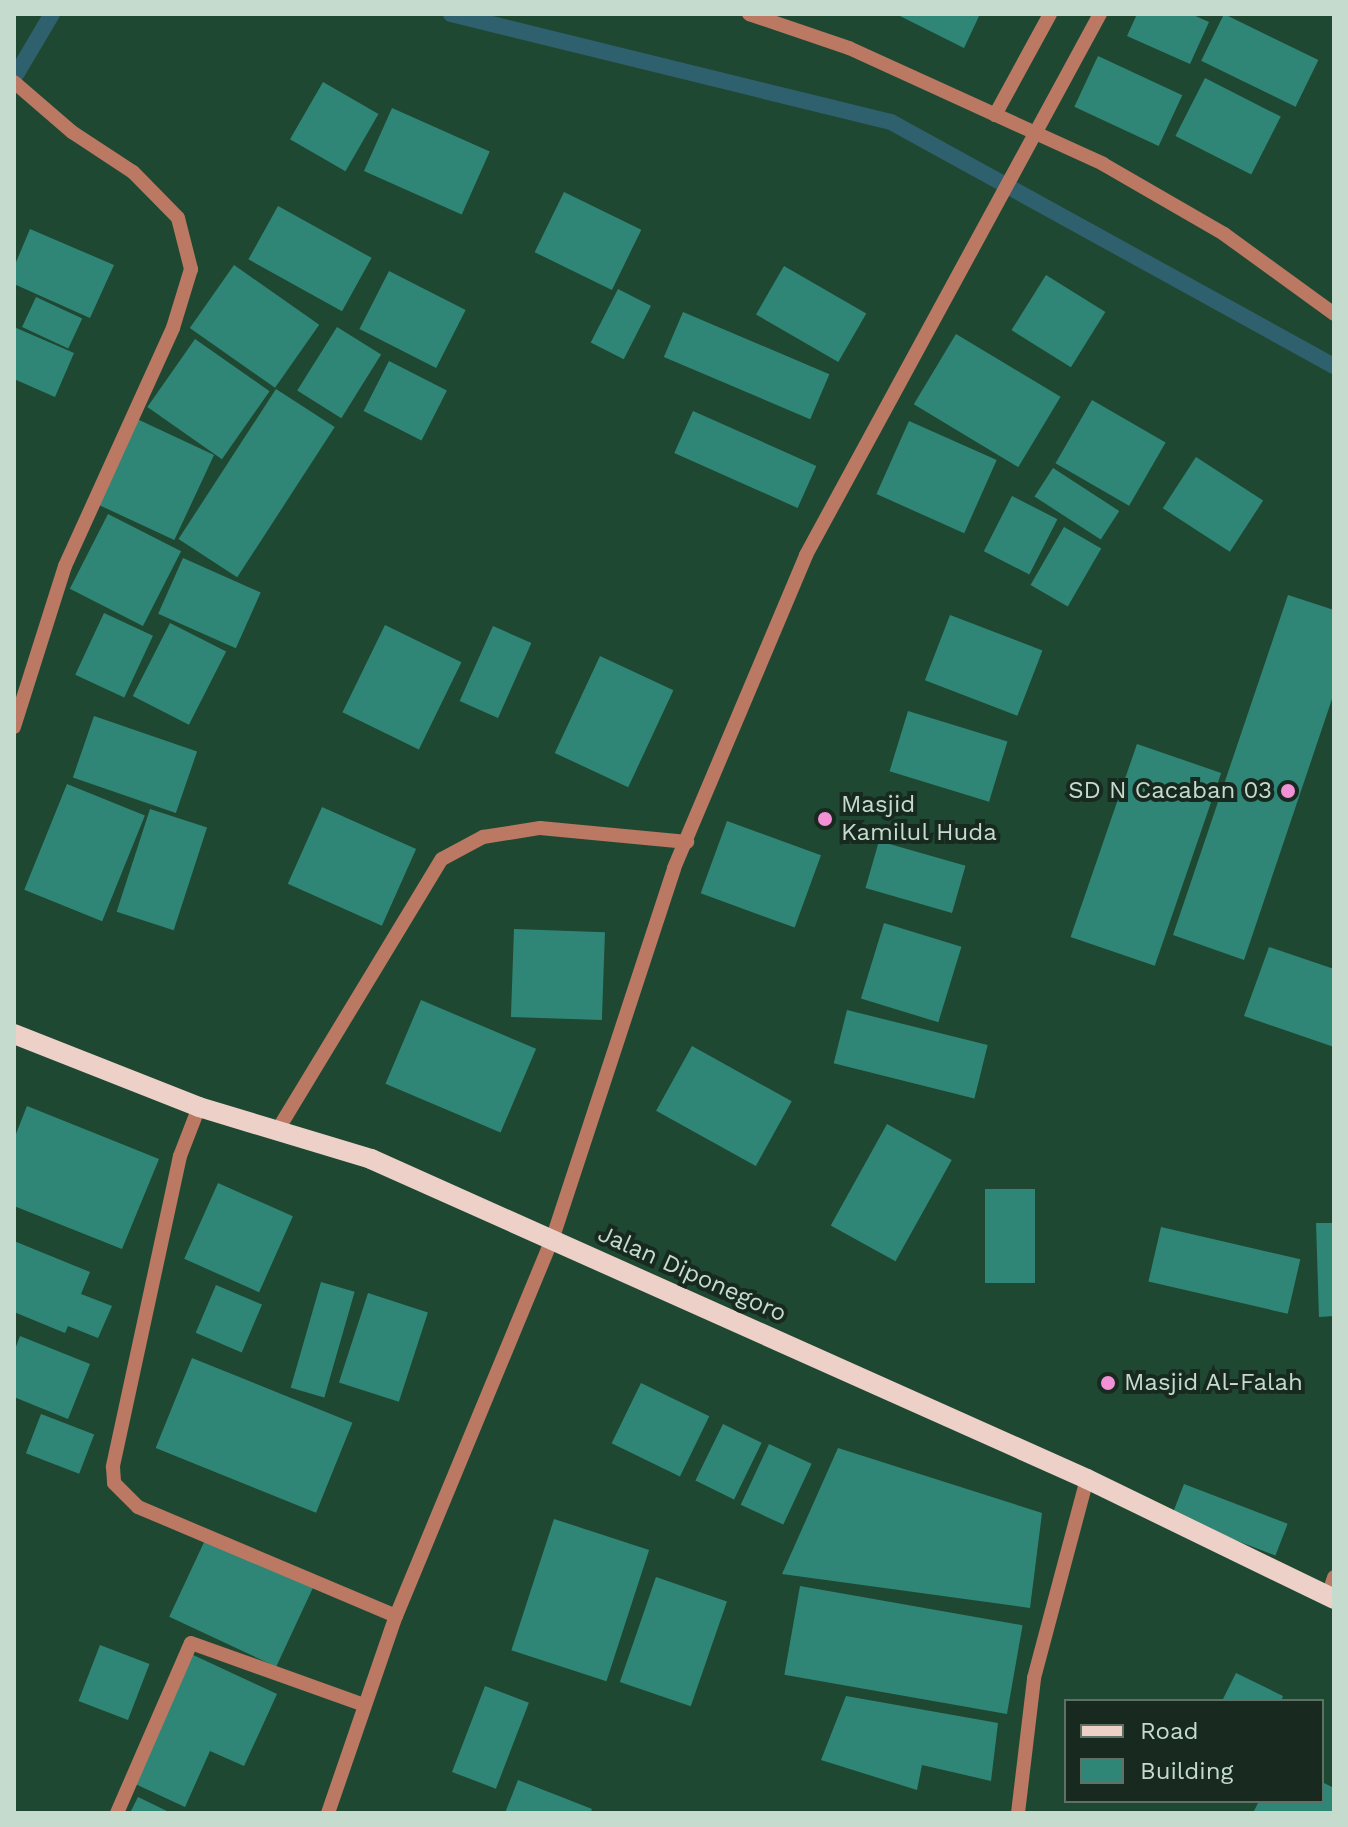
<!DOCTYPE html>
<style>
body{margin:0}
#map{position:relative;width:1348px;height:1827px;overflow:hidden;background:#1f4832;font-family:"Work Sans",sans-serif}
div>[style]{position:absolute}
.stream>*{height:16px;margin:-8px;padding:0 8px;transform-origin:8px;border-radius:8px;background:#2f606e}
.building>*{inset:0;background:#308676;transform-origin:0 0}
.minor>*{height:14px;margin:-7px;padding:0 7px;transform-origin:7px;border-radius:7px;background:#bb7862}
.major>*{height:20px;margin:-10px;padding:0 10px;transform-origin:10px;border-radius:10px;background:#edd1c8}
.dots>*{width:22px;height:22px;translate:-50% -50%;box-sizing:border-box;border:4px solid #182a20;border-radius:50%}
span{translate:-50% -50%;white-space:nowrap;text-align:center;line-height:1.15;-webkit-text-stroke:8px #182a20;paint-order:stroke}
.poi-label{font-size:24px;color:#c5dbcd}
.right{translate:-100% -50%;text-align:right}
.left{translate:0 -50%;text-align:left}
.street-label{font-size:24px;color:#c5dbcd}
.frame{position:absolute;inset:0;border:16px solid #c5dbcd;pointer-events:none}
.legend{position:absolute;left:1064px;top:1699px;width:260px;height:104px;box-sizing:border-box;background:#182a20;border:2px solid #5d7165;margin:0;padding:10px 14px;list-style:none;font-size:24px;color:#c5dbcd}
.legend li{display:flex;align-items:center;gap:16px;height:40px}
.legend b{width:40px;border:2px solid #5d7165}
</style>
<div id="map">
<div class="stream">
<div style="left:451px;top:14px;width:453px;rotate:13.8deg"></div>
<div style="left:891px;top:122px;width:506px;rotate:28.85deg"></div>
<div style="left:14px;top:78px;width:74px;rotate:-59.3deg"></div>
</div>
<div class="building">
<div style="clip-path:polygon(896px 14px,980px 14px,964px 48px)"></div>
<div style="clip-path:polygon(1137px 14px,1191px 14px,1209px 22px,1190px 64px,1127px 36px)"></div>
<div style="left:1224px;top:14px;width:105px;height:52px;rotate:26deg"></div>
<div style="left:1098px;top:56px;width:93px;height:56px;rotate:25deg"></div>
<div style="left:1205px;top:78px;width:85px;height:65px;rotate:27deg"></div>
<div style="left:323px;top:82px;width:64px;height:66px;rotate:30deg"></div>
<div style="left:392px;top:108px;width:107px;height:69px;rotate:24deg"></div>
<div style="left:564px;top:192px;width:86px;height:67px;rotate:26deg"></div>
<div style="left:278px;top:206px;width:107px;height:61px;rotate:29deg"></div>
<div style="clip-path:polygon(30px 229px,114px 265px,90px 318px,14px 284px,14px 267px)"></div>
<div style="left:234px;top:265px;width:104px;height:77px;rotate:35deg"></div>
<div style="left:784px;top:266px;width:95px;height:56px;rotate:30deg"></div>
<div style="left:389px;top:271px;width:86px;height:65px;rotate:27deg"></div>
<div style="left:1046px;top:275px;width:70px;height:65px;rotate:32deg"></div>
<div style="left:618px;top:289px;width:37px;height:60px;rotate:27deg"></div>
<div style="left:36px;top:297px;width:51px;height:33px;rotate:25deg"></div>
<div style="left:683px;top:312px;width:159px;height:49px;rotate:23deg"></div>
<div style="clip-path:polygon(14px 327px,74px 353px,55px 397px,14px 379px)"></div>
<div style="left:337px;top:327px;width:52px;height:75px;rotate:32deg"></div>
<div style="left:956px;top:334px;width:122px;height:82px;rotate:31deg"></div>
<div style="left:195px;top:339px;width:91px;height:83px;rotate:35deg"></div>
<div style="left:389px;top:361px;width:65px;height:56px;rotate:27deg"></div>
<div style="left:276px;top:389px;width:70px;height:179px;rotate:33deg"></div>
<div style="left:1092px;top:400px;width:85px;height:73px;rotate:30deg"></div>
<div style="left:693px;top:411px;width:135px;height:46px;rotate:24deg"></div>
<div style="left:137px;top:419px;width:85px;height:94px;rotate:25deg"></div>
<div style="left:909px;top:421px;width:96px;height:80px;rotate:24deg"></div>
<div style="left:1196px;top:457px;width:80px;height:61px;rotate:33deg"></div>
<div style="left:1053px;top:468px;width:79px;height:34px;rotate:33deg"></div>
<div style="left:1012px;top:496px;width:51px;height:62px;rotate:27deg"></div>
<div style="left:108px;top:514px;width:82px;height:84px;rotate:27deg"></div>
<div style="left:1064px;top:527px;width:43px;height:67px;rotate:30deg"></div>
<div style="left:183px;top:558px;width:85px;height:61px;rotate:24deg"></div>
<div style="clip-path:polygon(1288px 595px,1334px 610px,1334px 693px,1244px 960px,1173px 935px)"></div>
<div style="left:104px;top:613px;width:54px;height:68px;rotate:25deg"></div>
<div style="left:950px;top:615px;width:99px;height:70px;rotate:21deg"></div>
<div style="left:170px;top:623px;width:63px;height:82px;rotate:27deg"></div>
<div style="left:385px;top:625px;width:85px;height:97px;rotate:26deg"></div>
<div style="left:493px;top:626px;width:42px;height:82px;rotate:24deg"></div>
<div style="left:600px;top:656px;width:81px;height:107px;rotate:25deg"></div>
<div style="left:908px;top:711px;width:104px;height:63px;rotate:17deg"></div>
<div style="left:94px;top:716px;width:109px;height:65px;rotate:19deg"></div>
<div style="left:1137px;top:744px;width:89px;height:204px;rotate:19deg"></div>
<div style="left:67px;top:784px;width:84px;height:114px;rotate:22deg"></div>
<div style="left:322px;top:807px;width:103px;height:84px;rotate:24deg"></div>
<div style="left:150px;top:809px;width:60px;height:108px;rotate:18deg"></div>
<div style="left:727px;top:821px;width:100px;height:77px;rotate:20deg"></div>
<div style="left:879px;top:841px;width:90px;height:49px;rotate:16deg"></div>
<div style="left:884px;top:923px;width:81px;height:79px;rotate:17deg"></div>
<div style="left:514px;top:929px;width:91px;height:88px;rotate:2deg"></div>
<div style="clip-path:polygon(1269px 947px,1334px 969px,1334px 1047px,1244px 1016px)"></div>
<div style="left:421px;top:1000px;width:125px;height:91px;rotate:23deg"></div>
<div style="left:847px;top:1010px;width:145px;height:55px;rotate:14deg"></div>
<div style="left:692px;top:1046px;width:114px;height:74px;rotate:29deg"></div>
<div style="clip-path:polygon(27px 1106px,159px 1159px,122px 1249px,14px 1206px,14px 1139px)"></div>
<div style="left:887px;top:1124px;width:74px;height:116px;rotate:29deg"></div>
<div style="left:218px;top:1183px;width:82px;height:83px;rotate:24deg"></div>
<div style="left:985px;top:1189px;width:50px;height:94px"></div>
<div style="clip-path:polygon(1316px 1223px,1334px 1223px,1334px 1316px,1319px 1317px)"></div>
<div style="left:1161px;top:1227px;width:143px;height:56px;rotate:13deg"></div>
<div style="clip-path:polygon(14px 1241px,90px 1272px,81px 1294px,112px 1306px,98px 1338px,68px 1326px,65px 1333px,14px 1312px)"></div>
<div style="left:321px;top:1282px;width:35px;height:110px;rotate:16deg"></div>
<div style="left:216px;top:1285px;width:50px;height:52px;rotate:23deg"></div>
<div style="left:368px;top:1293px;width:63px;height:94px;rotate:18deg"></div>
<div style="clip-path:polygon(20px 1336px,90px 1364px,68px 1419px,14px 1397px,14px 1352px)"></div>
<div style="left:192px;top:1358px;width:173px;height:97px;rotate:22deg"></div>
<div style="left:641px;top:1383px;width:76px;height:67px;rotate:26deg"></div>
<div style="left:41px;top:1414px;width:57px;height:42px;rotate:21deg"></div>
<div style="left:723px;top:1424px;width:43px;height:63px;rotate:26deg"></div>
<div style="left:769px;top:1444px;width:47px;height:67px;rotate:25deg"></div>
<div style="clip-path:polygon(838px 1448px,1042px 1513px,1030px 1608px,782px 1574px)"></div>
<div style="left:1184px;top:1484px;width:111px;height:34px;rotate:21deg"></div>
<div style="left:554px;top:1519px;width:100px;height:138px;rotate:18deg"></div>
<div style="left:206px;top:1538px;width:118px;height:87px;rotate:25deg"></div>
<div style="left:656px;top:1577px;width:75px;height:111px;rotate:19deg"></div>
<div style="left:800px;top:1586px;width:226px;height:90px;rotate:10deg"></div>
<div style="left:100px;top:1645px;width:53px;height:60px;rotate:21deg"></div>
<div style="clip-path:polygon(191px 1654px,277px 1694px,244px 1766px,210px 1751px,185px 1807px,131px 1782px)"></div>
<div style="clip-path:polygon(1236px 1673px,1283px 1696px,1281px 1701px,1222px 1701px)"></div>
<div style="left:485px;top:1686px;width:47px;height:92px;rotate:21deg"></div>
<div style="clip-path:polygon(846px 1696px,998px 1723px,991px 1781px,922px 1765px,917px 1790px,821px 1760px)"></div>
<div style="clip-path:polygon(518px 1780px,592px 1809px,590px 1813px,505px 1813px)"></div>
<div style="clip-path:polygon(1322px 1782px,1334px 1788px,1334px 1813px,1253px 1813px,1259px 1801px,1322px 1801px)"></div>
<div style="clip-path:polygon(138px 1797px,171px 1813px,130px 1813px)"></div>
</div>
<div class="minor">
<div style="left:749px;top:14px;width:106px;rotate:18.8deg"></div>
<div style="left:849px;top:48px;width:279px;rotate:24.5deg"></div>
<div style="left:1103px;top:164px;width:140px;rotate:30deg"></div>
<div style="left:1224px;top:234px;width:136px;rotate:36deg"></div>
<div style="left:14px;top:82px;width:77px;rotate:40.8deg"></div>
<div style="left:72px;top:132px;width:73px;rotate:33.3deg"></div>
<div style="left:133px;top:172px;width:64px;rotate:45.6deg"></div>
<div style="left:178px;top:218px;width:53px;rotate:75.7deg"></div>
<div style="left:191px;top:269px;width:62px;rotate:107deg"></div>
<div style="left:173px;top:328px;width:261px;rotate:114.4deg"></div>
<div style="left:65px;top:566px;width:169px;rotate:107.6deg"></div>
<div style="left:995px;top:115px;width:115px;rotate:-61.4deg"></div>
<div style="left:199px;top:1107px;width:53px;rotate:111.2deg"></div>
<div style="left:180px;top:1156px;width:318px;rotate:102.2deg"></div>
<div style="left:113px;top:1467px;width:16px;rotate:86deg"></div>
<div style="left:114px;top:1483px;width:34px;rotate:45deg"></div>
<div style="left:138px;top:1507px;width:280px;rotate:22.9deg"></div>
<div style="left:277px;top:1131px;width:318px;rotate:-58.8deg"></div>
<div style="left:442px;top:859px;width:47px;rotate:-28.2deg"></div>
<div style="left:483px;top:837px;width:58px;rotate:-9deg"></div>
<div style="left:540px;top:828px;width:148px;rotate:5.4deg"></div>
<div style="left:1328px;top:1596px;width:20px;rotate:-72deg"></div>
<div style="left:117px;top:1813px;width:185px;rotate:-66.5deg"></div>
<div style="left:191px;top:1643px;width:184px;rotate:19.7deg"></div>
<div style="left:328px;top:1813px;width:208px;rotate:-71deg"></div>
<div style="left:396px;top:1616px;width:407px;rotate:-67.5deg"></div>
<div style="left:552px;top:1240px;width:391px;rotate:-71.8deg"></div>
<div style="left:674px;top:868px;width:340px;rotate:-67.1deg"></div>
<div style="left:806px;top:555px;width:616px;rotate:-61.48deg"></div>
<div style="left:1018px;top:1813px;width:136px;rotate:-83.2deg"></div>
<div style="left:1034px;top:1678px;width:206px;rotate:-75.1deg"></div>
</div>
<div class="major">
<div style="left:14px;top:1034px;width:199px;rotate:21.5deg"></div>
<div style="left:199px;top:1107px;width:180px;rotate:16.8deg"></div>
<div style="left:371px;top:1159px;width:784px;rotate:24.08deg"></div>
<div style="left:1087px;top:1479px;width:275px;rotate:25.9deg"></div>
</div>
<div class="dots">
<div style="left:1288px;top:791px;background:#f291d6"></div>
<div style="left:825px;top:819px;background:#f291d6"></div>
<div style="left:1108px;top:1383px;background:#f291d6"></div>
</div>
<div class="poi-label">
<span class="right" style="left:1272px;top:791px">SD N Cacaban 03</span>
<span class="left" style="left:841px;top:819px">Masjid<br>Kamilul Huda</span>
<span class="left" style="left:1124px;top:1383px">Masjid Al-Falah</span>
</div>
<div class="street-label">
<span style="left:692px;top:1274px;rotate:24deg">Jalan Diponegoro</span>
</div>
<div class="frame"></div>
<ul class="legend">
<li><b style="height:10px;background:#edd1c8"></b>Road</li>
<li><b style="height:22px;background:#308676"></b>Building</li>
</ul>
</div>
